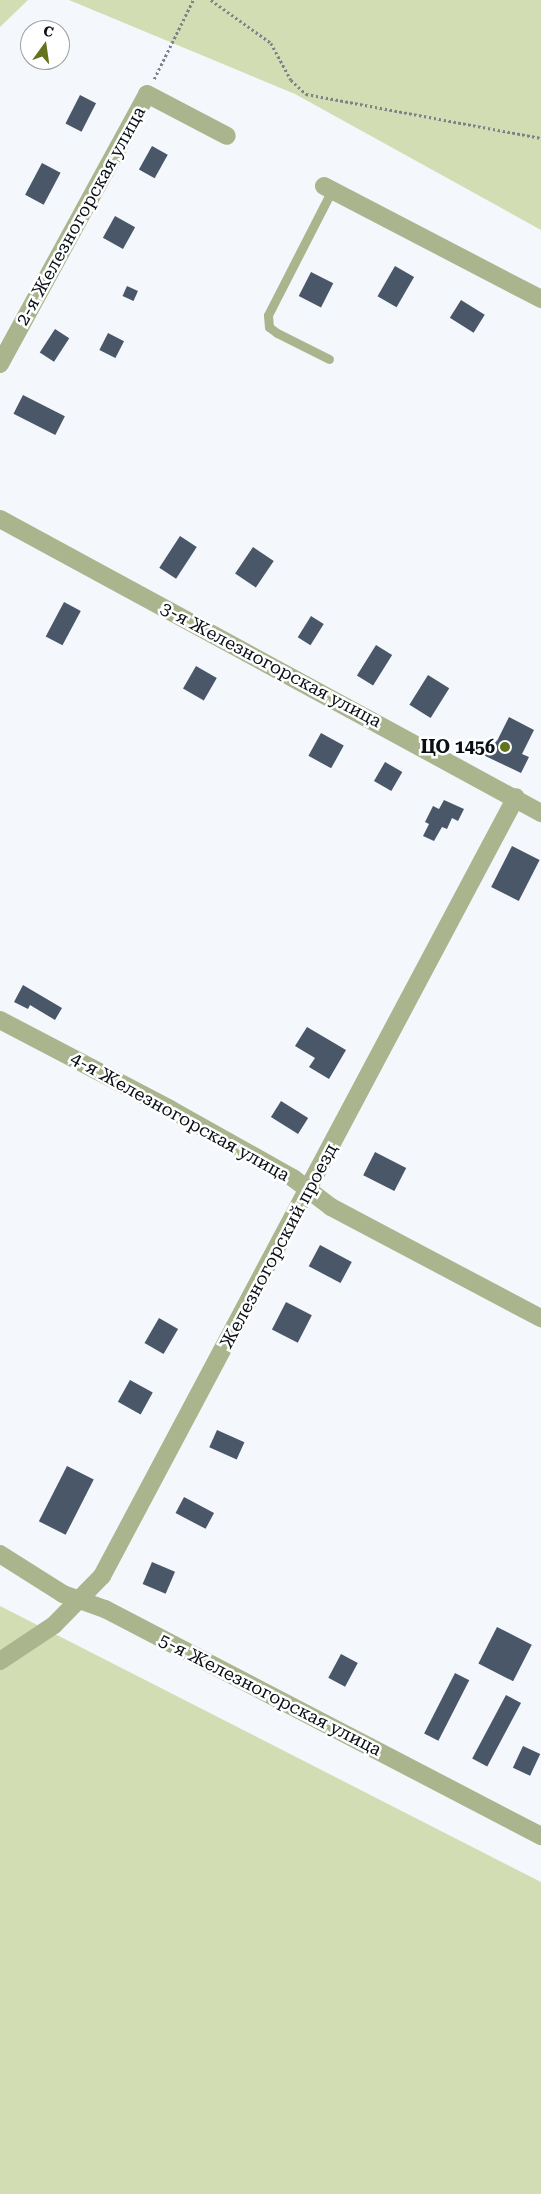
<!DOCTYPE html>
<meta charset="utf-8">
<style>
body{margin:0}
#map{position:relative;width:541px;height:2194px;overflow:hidden;background:#f4f7fc;font-family:"Roboto Serif",serif}
div>[style]{position:absolute}
.green>*{inset:0;background:#d3ddb3}
.building>*{inset:0;background:#4a5768;transform-origin:0 0}
.path>*{height:2.5px;margin-top:-1.25px;transform-origin:0;background:repeating-linear-gradient(90deg,#7f8389 0 2.5px,transparent 0 5px)}
.lane>*{height:9px;margin:-4.5px;padding:0 4.5px;transform-origin:4.5px;border-radius:4.5px;background:#abb58d}
.street>*{height:18px;margin:-9px;padding:0 9px;transform-origin:9px;border-radius:9px;background:#abb58d}
.dots>*{width:14px;height:14px;translate:-50% -50%;box-sizing:border-box;border:2px solid #fff;border-radius:50%}
span{translate:-50% -50%;white-space:nowrap;text-align:center;line-height:1.15;-webkit-text-stroke:5px #fff;paint-order:stroke}
.street-label{font-size:18px;color:#0a0f16}
.poi-label{font-size:18px;color:#0a0f16;font-weight:700}
.right{translate:-100% -50%;text-align:right}
.north{position:absolute;left:20px;top:20px;width:50px;height:50px;box-sizing:border-box;background:#fff;border:1px solid #9d9fa2;border-radius:50%;rotate:14deg;font-size:14px;font-weight:700;line-height:20px;text-align:center;color:#0a0f16}
.north::after{content:'';display:block;margin:auto;width:18px;height:22px;background:#63721d;clip-path:polygon(50% 0,100% 100%,50% 72%,0 100%)}
</style>
<div id="map">
<div class="green">
<div style="clip-path:polygon(0 0,28px 0,0 27px)"></div>
<div style="clip-path:polygon(69px 0,541px 0,541px 230px,295px 94px)"></div>
<div style="clip-path:polygon(0 1606px,541px 1882px,541px 2194px,0 2194px)"></div>
</div>
<div class="building">
<div style="left:80px;top:95px;width:18px;height:32px;rotate:27deg"></div>
<div style="left:152px;top:146px;width:18px;height:27px;rotate:29deg"></div>
<div style="left:42px;top:163px;width:21px;height:36px;rotate:28deg"></div>
<div style="left:115px;top:216px;width:23px;height:25px;rotate:29deg"></div>
<div style="left:395px;top:266px;width:22px;height:35px;rotate:30deg"></div>
<div style="left:311px;top:272px;width:25px;height:27px;rotate:27deg"></div>
<div style="left:127px;top:286px;width:12px;height:11px;rotate:24deg"></div>
<div style="left:461px;top:300px;width:28px;height:21px;rotate:32deg"></div>
<div style="left:55px;top:329px;width:17px;height:28px;rotate:33deg"></div>
<div style="left:108px;top:333px;width:18px;height:19px;rotate:27deg"></div>
<div style="left:23px;top:395px;width:47px;height:21px;rotate:27deg"></div>
<div style="left:180px;top:536px;width:20px;height:38px;rotate:33deg"></div>
<div style="left:253px;top:547px;width:25px;height:32px;rotate:34deg"></div>
<div style="left:64px;top:602px;width:19px;height:39px;rotate:28deg"></div>
<div style="left:311px;top:616px;width:15px;height:25px;rotate:32deg"></div>
<div style="left:376px;top:645px;width:19px;height:36px;rotate:32deg"></div>
<div style="left:196px;top:666px;width:24px;height:26px;rotate:30deg"></div>
<div style="left:428px;top:675px;width:25px;height:35px;rotate:32deg"></div>
<div style="clip-path:polygon(509px 717px,534px 730px,522px 754px,529px 757px,521px 773px,481px 754px,490px 737px,497px 741px)"></div>
<div style="left:321px;top:733px;width:26px;height:26px;rotate:29deg"></div>
<div style="left:385px;top:762px;width:20px;height:22px;rotate:30deg"></div>
<div style="clip-path:polygon(444px 800px,464px 809px,458px 821px,452px 818px,447px 829px,442px 827px,434px 841px,423px 836px,429px 824px,425px 822px,433px 806px,439px 809px)"></div>
<div style="left:512px;top:846px;width:31px;height:46px;rotate:27deg"></div>
<div style="clip-path:polygon(23px 985px,62px 1008px,55px 1020px,30px 1005px,28px 1009px,14px 1002px)"></div>
<div style="clip-path:polygon(307px 1027px,346px 1050px,329px 1079px,309px 1067px,315px 1058px,295px 1046px)"></div>
<div style="left:281px;top:1101px;width:32px;height:19px;rotate:32deg"></div>
<div style="left:375px;top:1152px;width:35px;height:26px;rotate:27deg"></div>
<div style="left:320px;top:1245px;width:36px;height:24px;rotate:28deg"></div>
<div style="left:286px;top:1302px;width:29px;height:31px;rotate:27deg"></div>
<div style="left:159px;top:1318px;width:22px;height:29px;rotate:30deg"></div>
<div style="left:130px;top:1380px;width:26px;height:25px;rotate:29deg"></div>
<div style="left:217px;top:1430px;width:30px;height:19px;rotate:24deg"></div>
<div style="left:67px;top:1466px;width:30px;height:62px;rotate:27deg"></div>
<div style="left:184px;top:1497px;width:34px;height:18px;rotate:28deg"></div>
<div style="left:152px;top:1562px;width:25px;height:24px;rotate:23deg"></div>
<div style="left:497px;top:1627px;width:39px;height:41px;rotate:27deg"></div>
<div style="left:341px;top:1654px;width:19px;height:27px;rotate:28deg"></div>
<div style="left:455px;top:1673px;width:16px;height:68px;rotate:27deg"></div>
<div style="left:506px;top:1695px;width:17px;height:72px;rotate:28deg"></div>
<div style="left:523px;top:1746px;width:19px;height:24px;rotate:25deg"></div>
</div>
<div class="path">
<div style="left:211px;top:0;width:74px;rotate:35.6deg"></div>
<div style="left:271px;top:43px;width:42px;rotate:61.6deg"></div>
<div style="left:291px;top:80px;width:21px;rotate:43deg"></div>
<div style="left:306px;top:94px;width:239px;rotate:10.6deg"></div>
<div style="left:154px;top:79px;width:88px;rotate:-63.7deg"></div>
</div>
<div class="lane">
<div style="left:329px;top:359px;width:58px;rotate:-153.4deg"></div>
<div style="left:277px;top:333px;width:10px;rotate:-143deg"></div>
<div style="left:269px;top:327px;width:12px;rotate:-95deg"></div>
<div style="left:268px;top:315px;width:140px;rotate:-62.9deg"></div>
</div>
<div class="street">
<div style="left:324px;top:186px;width:245px;rotate:27.5deg"></div>
<div style="left:0;top:364px;width:307px;rotate:-61.4deg"></div>
<div style="left:147px;top:94px;width:90px;rotate:27.7deg"></div>
<div style="left:0;top:519px;width:616px;rotate:28.52deg"></div>
<div style="left:0;top:1020px;width:192px;rotate:27.6deg"></div>
<div style="left:170px;top:1109px;width:141px;rotate:29.3deg"></div>
<div style="left:293px;top:1178px;width:48px;rotate:37.3deg"></div>
<div style="left:331px;top:1207px;width:238px;rotate:27.9deg"></div>
<div style="left:0;top:1554px;width:75px;rotate:32.4deg"></div>
<div style="left:63px;top:1594px;width:45px;rotate:19.7deg"></div>
<div style="left:105px;top:1609px;width:492px;rotate:27.5deg"></div>
<div style="left:0;top:1661px;width:65px;rotate:-33.7deg"></div>
<div style="left:54px;top:1625px;width:69px;rotate:-45.6deg"></div>
<div style="left:102px;top:1576px;width:882px;rotate:-62.01deg"></div>
</div>
<div class="dots">
<div style="left:505px;top:747px;background:#63721d"></div>
</div>
<div class="street-label">
<span style="left:81px;top:216px;rotate:-61deg">2-я Железногорская улица</span>
<span style="left:271px;top:665px;rotate:28deg">3-я Железногорская улица</span>
<span style="left:180px;top:1117px;rotate:29deg">4-я Железногорская улица</span>
<span style="left:279px;top:1246px;rotate:-62deg">Железногорский проезд</span>
<span style="left:270px;top:1695px;rotate:27deg">5-я Железногорская улица</span>
</div>
<div class="poi-label">
<span class="right" style="left:495px;top:747px">ЦО 1456</span>
</div>
<div class="north">С</div>
</div>
